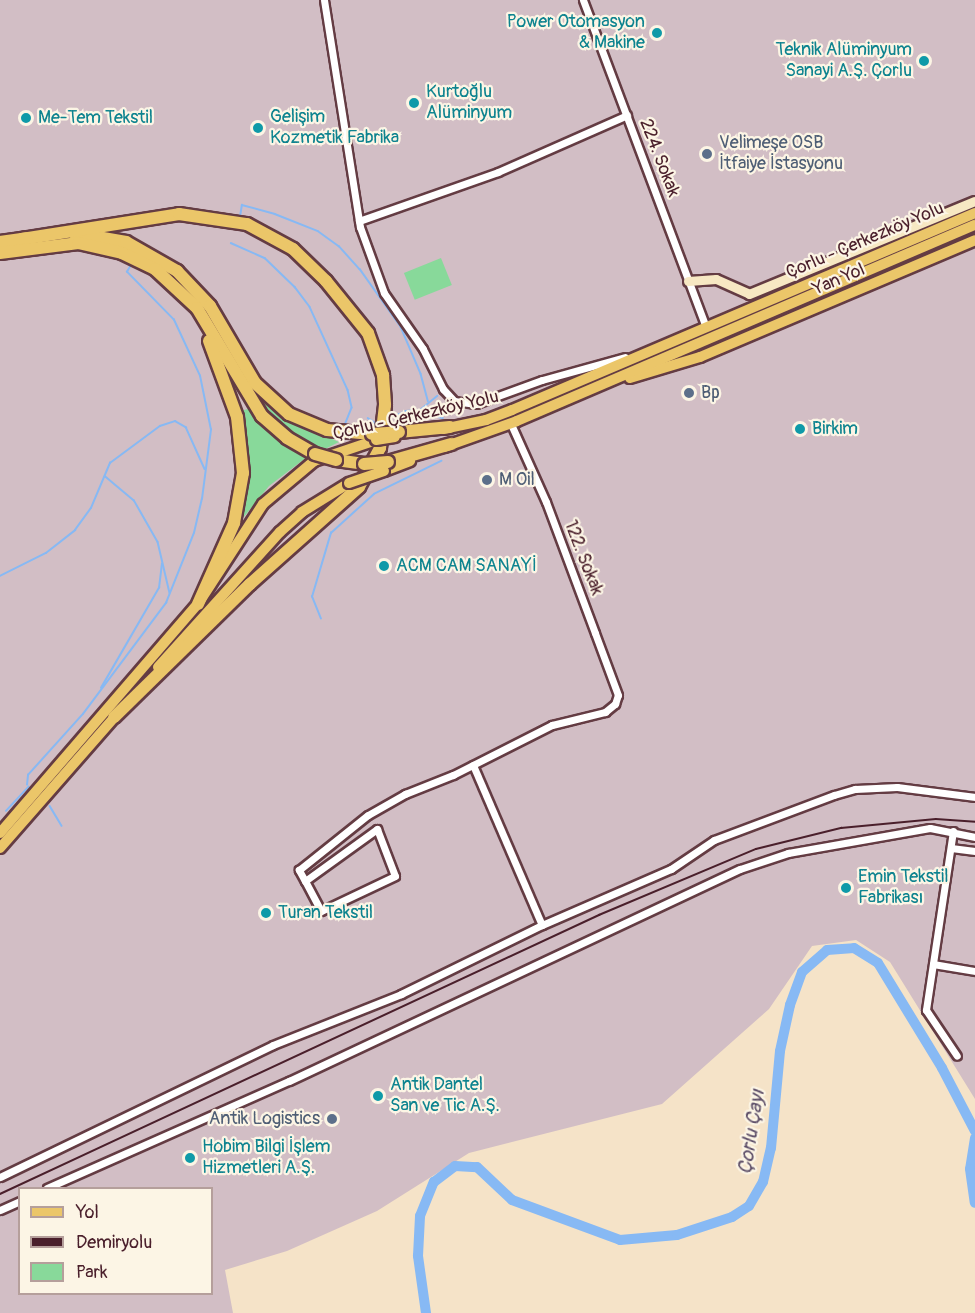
<!DOCTYPE html>
<meta charset="utf-8">
<style>
body{margin:0}
#map{position:relative;width:975px;height:1313px;overflow:hidden;background:#f5e3c8;font-family:Pangolin,sans-serif}
div>[style]{position:absolute}
.industrial>*{inset:0;background:#d2bec5}
.green>*{inset:0;background:#88d99a;transform-origin:0 0}
.stream>*{height:1.5px;margin:-0.75px;padding:0 0.75px;transform-origin:0.75px;border-radius:0.75px;background:#87b9f4}
.river>*{height:10px;margin:-5px;padding:0 5px;transform-origin:5px;border-radius:5px;background:#87b9f4}
.roads{filter:drop-shadow(2px 0 #643c43) drop-shadow(-2px 0 #643c43) drop-shadow(0 2px #643c43) drop-shadow(0 -2px #643c43)}
.minor>*{height:7px;margin:-3.5px;padding:0 3.5px;transform-origin:3.5px;border-radius:3.5px;background:#fff}
.secondary>*{height:9px;margin:-4.5px;padding:0 4.5px;transform-origin:4.5px;border-radius:4.5px;background:#f7e8c3}
.primary>*{height:10px;margin:-5px;padding:0 5px;transform-origin:5px;border-radius:5px;background:#ebc669}
.motorway>*{height:12px;margin:-6px;padding:0 6px;transform-origin:6px;border-radius:6px;background:#ebc669}
.rail>*{height:1.5px;margin:-0.75px;padding:0 0.75px;transform-origin:0.75px;border-radius:0.75px;background:#4a1f2b}
.bridges{filter:drop-shadow(2px 0 #643c43) drop-shadow(-2px 0 #643c43) drop-shadow(0 2px #643c43) drop-shadow(0 -2px #643c43)}
.primary-bridge>*{height:10px;margin:-5px;padding:0 5px;transform-origin:5px;border-radius:5px;background:#ebc669}
.motorway-bridge>*{height:12px;margin:-6px;padding:0 6px;transform-origin:6px;border-radius:6px;background:#ebc669}
.dots>*{width:16px;height:16px;translate:-50% -50%;box-sizing:border-box;border:3px solid #fcf5e5;border-radius:50%}
span{translate:-50% -50%;white-space:nowrap;text-align:center;line-height:1.15;-webkit-text-stroke:4.5px #fcf5e5;paint-order:stroke}
.culture-label{font-size:18px;color:#0d838f}
.right{translate:-100% -50%;text-align:right}
.left{translate:0 -50%;text-align:left}
.service-label{font-size:18px;color:#4e5e75}
.street-label{font-size:18px;color:#4a1f2b}
.water-label{font-size:20px;color:#5c4d67;font-style:italic}
.legend{position:absolute;left:18px;top:1187px;width:195px;height:108px;box-sizing:border-box;background:#fcf5e5;border:2px solid #b59f9b;margin:0;padding:8px 10px;list-style:none;font-size:18px;color:#4a1f2b}
.legend li{display:flex;align-items:center;gap:12px;height:30px}
.legend b{width:30px;border:2px solid #b59f9b}
</style>
<div id="map">
<div class="industrial">
<div style="clip-path:polygon(evenodd,0 0,975px 0,975px 1099px,890px 962px,856px 940px,812px 946px,769px 1009px,662px 1104px,469px 1153px,377px 1211px,287px 1251px,225px 1270px,233px 1313px,0 1313px,0 0,20px 1188px,212px 1188px,212px 1294px,20px 1294px,20px 1188px)"></div>
</div>
<div class="green">
<div style="left:441px;top:258px;width:29px;height:40px;rotate:68deg"></div>
<div style="clip-path:polygon(245px 382px,286px 419px,339px 442px,321px 451px,292px 436px,263px 410px)"></div>
<div style="clip-path:polygon(248px 409px,268px 432px,307px 457px,269px 486px,243px 518px,248px 470px,241px 411px)"></div>
</div>
<div class="stream">
<div style="left:240px;top:217px;width:12px;rotate:-81deg"></div>
<div style="left:242px;top:205px;width:34px;rotate:15deg"></div>
<div style="left:275px;top:214px;width:46px;rotate:21.6deg"></div>
<div style="left:318px;top:231px;width:26px;rotate:36deg"></div>
<div style="left:339px;top:246px;width:31px;rotate:48deg"></div>
<div style="left:360px;top:269px;width:71px;rotate:54.7deg"></div>
<div style="left:401px;top:327px;width:51px;rotate:66.9deg"></div>
<div style="left:421px;top:374px;width:28px;rotate:75deg"></div>
<div style="left:231px;top:243px;width:37px;rotate:24deg"></div>
<div style="left:265px;top:258px;width:42px;rotate:44deg"></div>
<div style="left:295px;top:287px;width:25px;rotate:53deg"></div>
<div style="left:310px;top:307px;width:91px;rotate:65.4deg"></div>
<div style="left:348px;top:390px;width:18px;rotate:77deg"></div>
<div style="left:352px;top:408px;width:18px;rotate:112deg"></div>
<div style="left:406px;top:411px;width:14px;rotate:-4deg"></div>
<div style="left:420px;top:410px;width:22px;rotate:-39deg"></div>
<div style="left:415px;top:412px;width:17px;rotate:7deg"></div>
<div style="left:430px;top:415px;width:13px;rotate:13deg"></div>
<div style="left:395px;top:416px;width:12px;rotate:-24deg"></div>
<div style="left:406px;top:411px;width:6px;rotate:39deg"></div>
<div style="left:368px;top:418px;width:11px;rotate:34deg"></div>
<div style="left:394px;top:424px;width:13px;rotate:-42deg"></div>
<div style="left:105px;top:476px;width:38px;rotate:40deg"></div>
<div style="left:134px;top:500px;width:48px;rotate:60.3deg"></div>
<div style="left:158px;top:542px;width:52px;rotate:76.8deg"></div>
<div style="left:0;top:576px;width:51px;rotate:-26.6deg"></div>
<div style="left:46px;top:553px;width:37px;rotate:-38deg"></div>
<div style="left:75px;top:530px;width:27px;rotate:-54deg"></div>
<div style="left:91px;top:508px;width:49px;rotate:-67.1deg"></div>
<div style="left:110px;top:463px;width:62px;rotate:-36.5deg"></div>
<div style="left:160px;top:426px;width:16px;rotate:-18deg"></div>
<div style="left:175px;top:421px;width:13px;rotate:29deg"></div>
<div style="left:186px;top:427px;width:46px;rotate:65.7deg"></div>
<div style="left:321px;top:619px;width:24px;rotate:-112deg"></div>
<div style="left:312px;top:597px;width:67px;rotate:-73.5deg"></div>
<div style="left:331px;top:533px;width:58px;rotate:-42.2deg"></div>
<div style="left:374px;top:494px;width:75px;rotate:-26.2deg"></div>
<div style="left:101px;top:688px;width:116px;rotate:-59.9deg"></div>
<div style="left:159px;top:588px;width:24px;rotate:-83deg"></div>
<div style="left:27px;top:785px;width:10px;rotate:-84deg"></div>
<div style="left:28px;top:775px;width:82px;rotate:-48deg"></div>
<div style="left:83px;top:714px;width:139px;rotate:-53.2deg"></div>
<div style="left:166px;top:603px;width:75px;rotate:-68.2deg"></div>
<div style="left:194px;top:533px;width:35px;rotate:-77deg"></div>
<div style="left:202px;top:499px;width:70px;rotate:-82.6deg"></div>
<div style="left:211px;top:430px;width:55px;rotate:-101.5deg"></div>
<div style="left:200px;top:376px;width:62px;rotate:-114.9deg"></div>
<div style="left:174px;top:320px;width:67px;rotate:-134.4deg"></div>
<div style="left:127px;top:272px;width:8px;rotate:-60deg"></div>
<div style="left:50px;top:806px;width:23px;rotate:59deg"></div>
<div style="left:6px;top:811px;width:33px;rotate:-47deg"></div>
</div>
<div class="river">
<div style="left:975px;top:1138px;width:31px;rotate:99deg"></div>
<div style="left:970px;top:1169px;width:34px;rotate:82deg"></div>
<div style="left:426px;top:1313px;width:58px;rotate:-98deg"></div>
<div style="left:418px;top:1256px;width:40px;rotate:-87.1deg"></div>
<div style="left:420px;top:1216px;width:37px;rotate:-68deg"></div>
<div style="left:434px;top:1182px;width:26px;rotate:-37deg"></div>
<div style="left:455px;top:1166px;width:22px;rotate:3deg"></div>
<div style="left:477px;top:1167px;width:48px;rotate:43.3deg"></div>
<div style="left:512px;top:1200px;width:115px;rotate:20.3deg"></div>
<div style="left:620px;top:1240px;width:57px;rotate:-5deg"></div>
<div style="left:677px;top:1235px;width:58px;rotate:-18.1deg"></div>
<div style="left:732px;top:1217px;width:20px;rotate:-33deg"></div>
<div style="left:749px;top:1206px;width:28px;rotate:-60deg"></div>
<div style="left:763px;top:1182px;width:35px;rotate:-77deg"></div>
<div style="left:771px;top:1148px;width:97px;rotate:-84.7deg"></div>
<div style="left:780px;top:1051px;width:47px;rotate:-77.7deg"></div>
<div style="left:790px;top:1005px;width:35px;rotate:-70deg"></div>
<div style="left:802px;top:972px;width:33px;rotate:-41deg"></div>
<div style="left:827px;top:950px;width:27px;rotate:-4deg"></div>
<div style="left:854px;top:948px;width:28px;rotate:32deg"></div>
<div style="left:878px;top:963px;width:123px;rotate:58.6deg"></div>
<div style="left:942px;top:1068px;width:71px;rotate:62.4deg"></div>
</div>
<div class="roads">
<div class="minor">
<div style="left:324px;top:0;width:230px;rotate:81deg"></div>
<div style="left:360px;top:227px;width:70px;rotate:70deg"></div>
<div style="left:384px;top:293px;width:68px;rotate:55.1deg"></div>
<div style="left:423px;top:349px;width:45px;rotate:63.4deg"></div>
<div style="left:443px;top:389px;width:16px;rotate:47deg"></div>
<div style="left:454px;top:401px;width:22px;rotate:8deg"></div>
<div style="left:476px;top:404px;width:70px;rotate:-20deg"></div>
<div style="left:542px;top:380px;width:86px;rotate:-15.5deg"></div>
<div style="left:583px;top:0;width:349px;rotate:69.4deg"></div>
<div style="left:359px;top:221px;width:147px;rotate:-19.4deg"></div>
<div style="left:498px;top:172px;width:141px;rotate:-23.8deg"></div>
<div style="left:473px;top:765px;width:174px;rotate:66.7deg"></div>
<div style="left:542px;top:925px;width:141px;rotate:-23.5deg"></div>
<div style="left:671px;top:869px;width:52px;rotate:-34deg"></div>
<div style="left:714px;top:840px;width:128px;rotate:-20.6deg"></div>
<div style="left:834px;top:795px;width:22px;rotate:-16deg"></div>
<div style="left:855px;top:789px;width:42px;rotate:-2.7deg"></div>
<div style="left:897px;top:787px;width:79px;rotate:7.3deg"></div>
<div style="left:953px;top:831px;width:181px;rotate:98.6deg"></div>
<div style="left:926px;top:1010px;width:55px;rotate:56deg"></div>
<div style="left:951px;top:848px;width:24px;rotate:7deg"></div>
<div style="left:305px;top:881px;width:89px;rotate:-35.8deg"></div>
<div style="left:377px;top:829px;width:50px;rotate:69deg"></div>
<div style="left:395px;top:876px;width:82px;rotate:154.7deg"></div>
<div style="left:321px;top:911px;width:34px;rotate:-118deg"></div>
<div style="left:305px;top:881px;width:13px;rotate:-119deg"></div>
<div style="left:299px;top:870px;width:88px;rotate:-38.6deg"></div>
<div style="left:368px;top:815px;width:43px;rotate:-29.6deg"></div>
<div style="left:405px;top:794px;width:52px;rotate:-21.6deg"></div>
<div style="left:453px;top:775px;width:111px;rotate:-26.8deg"></div>
<div style="left:552px;top:725px;width:55px;rotate:-13.8deg"></div>
<div style="left:605px;top:712px;width:13px;rotate:-39deg"></div>
<div style="left:615px;top:704px;width:9px;rotate:-72deg"></div>
<div style="left:618px;top:695px;width:66px;rotate:-110.4deg"></div>
<div style="left:595px;top:633px;width:140px;rotate:-110.5deg"></div>
<div style="left:546px;top:502px;width:85px;rotate:-114.2deg"></div>
<div style="left:933px;top:964px;width:43px;rotate:9.5deg"></div>
<div style="left:0;top:1177px;width:303px;rotate:-25.8deg"></div>
<div style="left:273px;top:1045px;width:138px;rotate:-21.7deg"></div>
<div style="left:401px;top:994px;width:157px;rotate:-26.1deg"></div>
<div style="left:47px;top:1188px;width:265px;rotate:-23.9deg"></div>
<div style="left:289px;top:1081px;width:498px;rotate:-25.2deg"></div>
<div style="left:740px;top:869px;width:51px;rotate:-18.4deg"></div>
<div style="left:788px;top:853px;width:144px;rotate:-10deg"></div>
<div style="left:930px;top:828px;width:46px;rotate:11.3deg"></div>
<div style="left:0;top:1210px;width:22px;rotate:-24deg"></div>
</div>
<div class="secondary">
<div style="left:688px;top:281px;width:28px;rotate:-4deg"></div>
<div style="left:716px;top:279px;width:36px;rotate:24deg"></div>
<div style="left:749px;top:294px;width:244px;rotate:-22.4deg"></div>
</div>
<div class="primary">
<div style="left:630px;top:378px;width:73px;rotate:-16.7deg"></div>
<div style="left:700px;top:357px;width:299px;rotate:-23deg"></div>
<div style="left:443px;top:429px;width:44px;rotate:-11.8deg"></div>
<div style="left:486px;top:420px;width:28px;rotate:-21deg"></div>
<div style="left:512px;top:410px;width:503px;rotate:-23.05deg"></div>
<div style="left:444px;top:447px;width:77px;rotate:-19.6deg"></div>
<div style="left:517px;top:421px;width:498px;rotate:-23.2deg"></div>
<div style="left:384px;top:471px;width:28px;rotate:-21deg"></div>
<div style="left:158px;top:667px;width:182px;rotate:-47.9deg"></div>
<div style="left:280px;top:532px;width:30px;rotate:-42deg"></div>
<div style="left:302px;top:512px;width:55px;rotate:-31.7deg"></div>
<div style="left:0;top:833px;width:303px;rotate:-49.2deg"></div>
<div style="left:198px;top:604px;width:119px;rotate:-57deg"></div>
<div style="left:263px;top:504px;width:67px;rotate:-40.1deg"></div>
<div style="left:314px;top:461px;width:65px;rotate:-18.7deg"></div>
<div style="left:0;top:848px;width:182px;rotate:-48.8deg"></div>
</div>
<div class="motorway">
<div style="left:74px;top:233px;width:53px;rotate:9.8deg"></div>
<div style="left:126px;top:242px;width:59px;rotate:29.6deg"></div>
<div style="left:177px;top:271px;width:48px;rotate:46.7deg"></div>
<div style="left:210px;top:306px;width:89px;rotate:59.7deg"></div>
<div style="left:255px;top:383px;width:46px;rotate:42.4deg"></div>
<div style="left:289px;top:414px;width:41px;rotate:22.8deg"></div>
<div style="left:327px;top:430px;width:45px;rotate:5.1deg"></div>
<div style="left:22px;top:239px;width:159px;rotate:-9deg"></div>
<div style="left:179px;top:214px;width:69px;rotate:8.4deg"></div>
<div style="left:247px;top:224px;width:52px;rotate:28.5deg"></div>
<div style="left:293px;top:249px;width:46px;rotate:44.1deg"></div>
<div style="left:326px;top:281px;width:67px;rotate:51.1deg"></div>
<div style="left:368px;top:333px;width:45px;rotate:70.3deg"></div>
<div style="left:383px;top:375px;width:30px;rotate:86deg"></div>
<div style="left:385px;top:405px;width:43px;rotate:96.6deg"></div>
<div style="left:380px;top:448px;width:44px;rotate:118.3deg"></div>
<div style="left:359px;top:487px;width:146px;rotate:138.3deg"></div>
<div style="left:250px;top:584px;width:190px;rotate:135.6deg"></div>
<div style="left:0;top:242px;width:27px;rotate:-8deg"></div>
<div style="left:0;top:253px;width:79px;rotate:-7.3deg"></div>
<div style="left:78px;top:243px;width:45px;rotate:12.8deg"></div>
<div style="left:122px;top:253px;width:37px;rotate:26deg"></div>
<div style="left:155px;top:269px;width:57px;rotate:42.9deg"></div>
<div style="left:197px;top:308px;width:126px;rotate:59deg"></div>
<div style="left:262px;top:416px;width:33px;rotate:41deg"></div>
<div style="left:287px;top:438px;width:32px;rotate:30deg"></div>
<div style="left:399px;top:432px;width:51px;rotate:-5.6deg"></div>
<div style="left:336px;top:460px;width:28px;rotate:8deg"></div>
<div style="left:388px;top:462px;width:66px;rotate:-15.9deg"></div>
<div style="left:198px;top:604px;width:89px;rotate:-66deg"></div>
<div style="left:234px;top:523px;width:51px;rotate:-79.8deg"></div>
<div style="left:243px;top:473px;width:56px;rotate:-96.1deg"></div>
<div style="left:237px;top:417px;width:81px;rotate:-110.2deg"></div>
</div>
</div>
<div class="rail">
<div style="left:0;top:1194px;width:661px;rotate:-24.97deg"></div>
<div style="left:599px;top:915px;width:170px;rotate:-22.8deg"></div>
<div style="left:756px;top:849px;width:88px;rotate:-13.9deg"></div>
<div style="left:841px;top:828px;width:95px;rotate:-5.4deg"></div>
<div style="left:936px;top:819px;width:39px;rotate:4deg"></div>
</div>
<div class="bridges">
<div class="primary-bridge">
<div style="left:376px;top:440px;width:19px;rotate:-9deg"></div>
<div style="left:349px;top:483px;width:37px;rotate:-19deg"></div>
</div>
<div class="motorway-bridge">
<div style="left:372px;top:434px;width:27px;rotate:-4deg"></div>
<div style="left:315px;top:454px;width:22px;rotate:16deg"></div>
<div style="left:364px;top:464px;width:24px;rotate:-5deg"></div>
</div>
</div>
<div class="dots">
<div style="left:657px;top:33px;background:#0f9aa8"></div>
<div style="left:924px;top:61px;background:#0f9aa8"></div>
<div style="left:414px;top:103px;background:#0f9aa8"></div>
<div style="left:26px;top:118px;background:#0f9aa8"></div>
<div style="left:258px;top:128px;background:#0f9aa8"></div>
<div style="left:707px;top:154px;background:#5c6f8a"></div>
<div style="left:689px;top:393px;background:#5c6f8a"></div>
<div style="left:800px;top:429px;background:#0f9aa8"></div>
<div style="left:487px;top:480px;background:#5c6f8a"></div>
<div style="left:384px;top:566px;background:#0f9aa8"></div>
<div style="left:846px;top:888px;background:#0f9aa8"></div>
<div style="left:266px;top:913px;background:#0f9aa8"></div>
<div style="left:378px;top:1096px;background:#0f9aa8"></div>
<div style="left:332px;top:1119px;background:#5c6f8a"></div>
<div style="left:190px;top:1158px;background:#0f9aa8"></div>
</div>
<div class="culture-label">
<span class="right" style="left:645px;top:33px">Power Otomasyon<br>&amp; Makine</span>
<span class="right" style="left:912px;top:61px">Teknik Alüminyum<br>Sanayi A.Ş. Çorlu</span>
<span class="left" style="left:426px;top:103px">Kurtoğlu<br>Alüminyum</span>
<span class="left" style="left:38px;top:118px">Me-Tem Tekstil</span>
<span class="left" style="left:270px;top:128px">Gelişim<br>Kozmetik Fabrika</span>
<span class="left" style="left:812px;top:429px">Birkim</span>
<span class="left" style="left:396px;top:566px">ACM CAM SANAYİ</span>
<span class="left" style="left:858px;top:888px">Emin Tekstil<br>Fabrikası</span>
<span class="left" style="left:278px;top:913px">Turan Tekstil</span>
<span class="left" style="left:390px;top:1096px">Antik Dantel<br>San ve Tic A.Ş.</span>
<span class="left" style="left:202px;top:1158px">Hobim Bilgi İşlem<br>Hizmetleri A.Ş.</span>
</div>
<div class="service-label">
<span class="left" style="left:719px;top:154px">Velimeşe OSB<br>İtfaiye İstasyonu</span>
<span class="left" style="left:701px;top:393px">Bp</span>
<span class="left" style="left:499px;top:480px">M Oil</span>
<span class="right" style="left:320px;top:1119px">Antik Logistics</span>
</div>
<div class="street-label">
<span style="left:659px;top:158px;rotate:69deg">224. Sokak</span>
<span style="left:865px;top:241px;rotate:-23deg">Çorlu - Çerkezköy Yolu</span>
<span style="left:839px;top:280px;rotate:-23deg">Yan Yol</span>
<span style="left:416px;top:416px;rotate:-13deg">Çorlu - Çerkezköy Yolu</span>
<span style="left:583px;top:558px;rotate:69deg">122. Sokak</span>
</div>
<div class="water-label">
<span style="left:751px;top:1132px;rotate:-81deg">Çorlu Çayı</span>
</div>
<ul class="legend">
<li><b style="height:8px;background:#ebc669"></b>Yol</li>
<li><b style="height:8px;background:#4a1f2b"></b>Demiryolu</li>
<li><b style="height:16px;background:#88d99a"></b>Park</li>
</ul>
</div>
